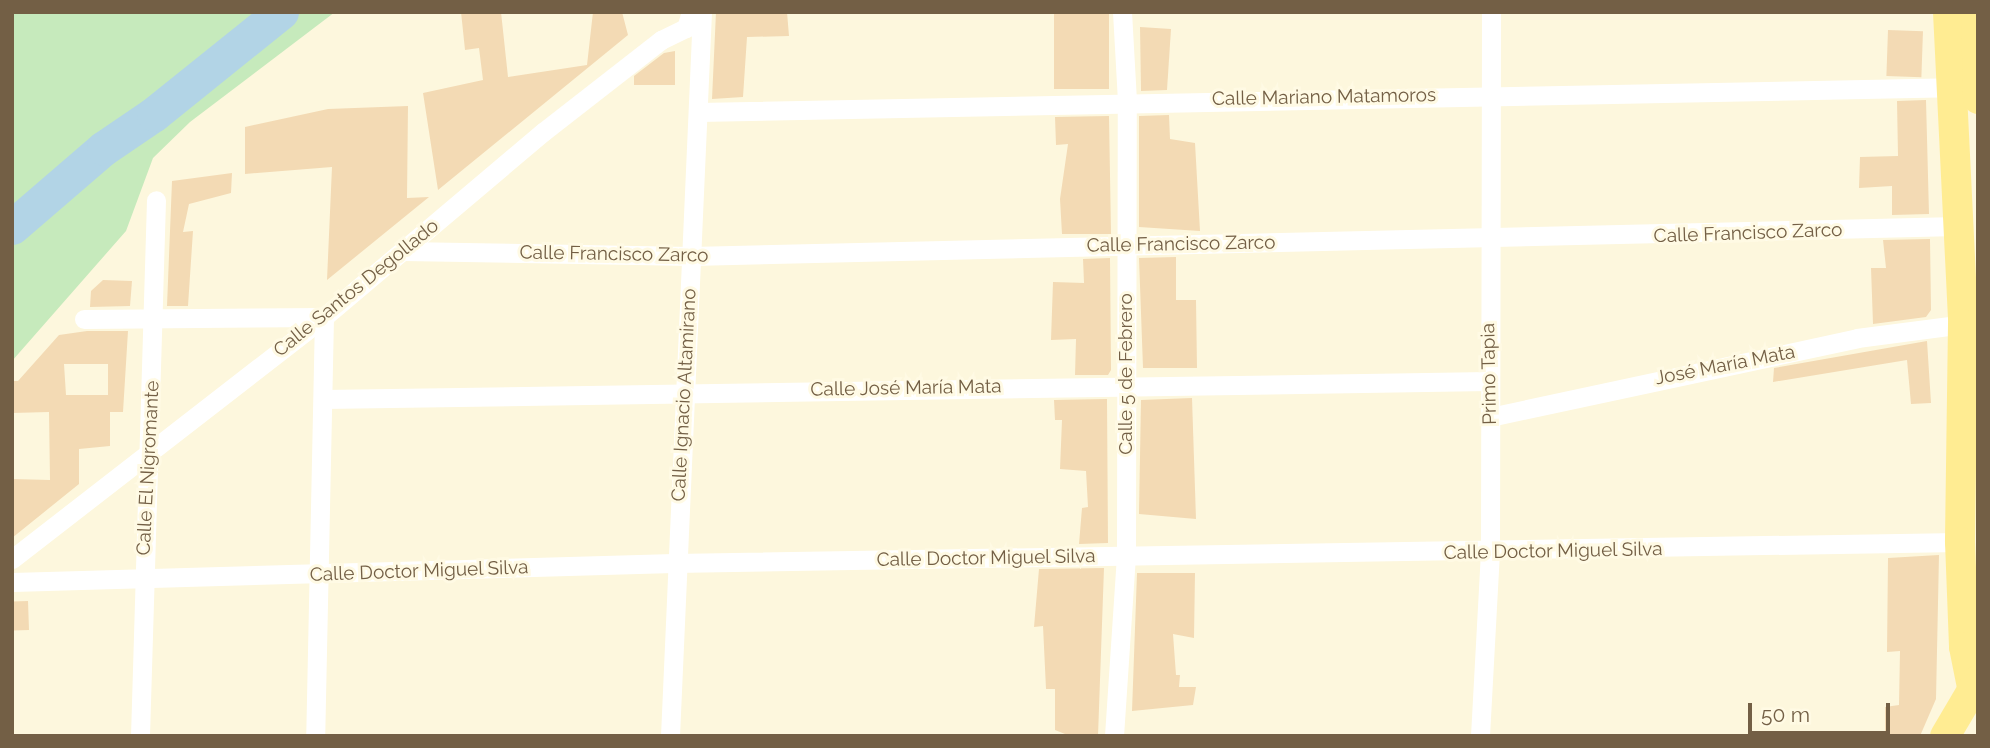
<!DOCTYPE html>
<meta charset="utf-8">
<style>
body{margin:0}
#map{position:relative;width:1990px;height:748px;overflow:hidden;background:#fdf7dd;font-family:Raleway,sans-serif}
div>[style]{position:absolute}
.green>*{inset:0;background:#c6eabc}
.river>*{height:35px;margin:-17.5px;padding:0 17.5px;transform-origin:17.5px;border-radius:17.5px;background:#b2d4e6}
.building>*{inset:0;background:#f3dab4;transform-origin:0 0}
.street>*{height:19px;margin:-9.5px;padding:0 9.5px;transform-origin:9.5px;border-radius:9.5px;background:#fff}
.primary>*{height:30px;margin:-15px;padding:0 15px;transform-origin:15px;border-radius:15px;background:#ffec92}
span{translate:-50% -50%;white-space:nowrap;text-align:center;line-height:1.15;-webkit-text-stroke:6px #fffae4;paint-order:stroke}
.street-label{font-size:19px;color:#735f45}
.frame{position:absolute;inset:0;border:14px solid #735f45;pointer-events:none}
.scale{position:absolute;left:1748px;top:703px;width:142px;height:32px;box-sizing:border-box;border:4px solid #735f45;border-top:0;padding-left:9px;font-size:21px;line-height:24px;white-space:nowrap;color:#735f45;-webkit-text-stroke:5px #fffae4;paint-order:stroke}
</style>
<div id="map">
<div class="green">
<div style="clip-path:polygon(12px 12px,335px 12px,190px 122px,153px 158px,126px 231px,12px 361px)"></div>
</div>
<div class="river">
<div style="left:12px;top:227px;width:121px;rotate:-40.7deg"></div>
<div style="left:104px;top:148px;width:60px;rotate:-34.2deg"></div>
<div style="left:154px;top:114px;width:163px;rotate:-38.8deg"></div>
</div>
<div class="building">
<div style="clip-path:polygon(461px 12px,501px 12px,508px 77px,587px 65px,593px 12px,622px 12px,628px 35px,438px 190px,423px 93px,483px 80px,479px 48px,465px 50px)"></div>
<div style="clip-path:polygon(716px 12px,787px 12px,789px 36px,747px 37px,743px 97px,712px 99px)"></div>
<div style="left:1054px;top:12px;width:55px;height:77px"></div>
<div style="clip-path:polygon(1140px 27px,1171px 29px,1167px 90px,1141px 91px)"></div>
<div style="left:1888px;top:30px;width:35px;height:46px;rotate:2deg"></div>
<div style="clip-path:polygon(675px 51px,675px 85px,634px 85px,634px 76px,664px 53px)"></div>
<div style="clip-path:polygon(1926px 100px,1929px 214px,1892px 215px,1892px 186px,1859px 188px,1860px 157px,1898px 156px,1897px 101px)"></div>
<div style="clip-path:polygon(408px 106px,407px 198px,429px 197px,327px 280px,332px 167px,245px 174px,245px 127px,328px 109px)"></div>
<div style="clip-path:polygon(1169px 115px,1170px 139px,1195px 143px,1200px 231px,1139px 227px,1139px 116px)"></div>
<div style="clip-path:polygon(1109px 116px,1111px 234px,1062px 234px,1060px 199px,1068px 144px,1056px 145px,1055px 117px)"></div>
<div style="clip-path:polygon(232px 173px,231px 193px,189px 204px,183px 232px,193px 231px,188px 306px,167px 306px,172px 181px)"></div>
<div style="clip-path:polygon(1930px 239px,1931px 310px,1926px 317px,1873px 324px,1871px 268px,1886px 268px,1883px 240px)"></div>
<div style="clip-path:polygon(1176px 257px,1176px 300px,1196px 300px,1197px 368px,1143px 368px,1139px 258px)"></div>
<div style="clip-path:polygon(1110px 258px,1111px 370px,1108px 375px,1075px 375px,1076px 339px,1051px 340px,1053px 282px,1084px 283px,1083px 259px)"></div>
<div style="clip-path:polygon(103px 280px,132px 281px,130px 306px,90px 307px,91px 291px)"></div>
<div style="clip-path:polygon(evenodd,87px 331px,128px 331px,123px 412px,110px 412px,110px 446px,79px 449px,79px 484px,12px 538px,12px 479px,50px 480px,49px 412px,12px 413px,12px 381px,18px 381px,59px 335px,87px 331px,64px 364px,108px 364px,108px 395px,66px 395px,64px 364px)"></div>
<div style="clip-path:polygon(1927px 341px,1931px 403px,1911px 404px,1907px 360px,1773px 382px,1774px 368px)"></div>
<div style="clip-path:polygon(1192px 398px,1196px 519px,1139px 514px,1141px 400px)"></div>
<div style="clip-path:polygon(1107px 399px,1108px 543px,1079px 544px,1082px 508px,1088px 507px,1086px 471px,1060px 469px,1062px 420px,1055px 420px,1054px 400px)"></div>
<div style="clip-path:polygon(1939px 555px,1936px 699px,1920px 736px,1885px 736px,1885px 707px,1899px 705px,1900px 651px,1887px 652px,1888px 558px)"></div>
<div style="clip-path:polygon(1104px 568px,1098px 736px,1070px 736px,1055px 730px,1055px 689px,1046px 689px,1043px 626px,1034px 627px,1039px 569px)"></div>
<div style="clip-path:polygon(1137px 573px,1195px 573px,1194px 638px,1173px 634px,1176px 675px,1180px 675px,1179px 687px,1196px 687px,1193px 705px,1132px 711px)"></div>
<div style="left:28px;top:601px;width:29px;height:16px;rotate:88deg"></div>
</div>
<div class="street">
<div style="left:698px;top:112px;width:1265px;rotate:-1.13deg"></div>
<div style="left:403px;top:251px;width:288px;rotate:1deg"></div>
<div style="left:691px;top:256px;width:1267px;rotate:-1.36deg"></div>
<div style="left:84px;top:319px;width:240px;rotate:-0.5deg"></div>
<div style="left:324px;top:317px;width:419px;rotate:91.2deg"></div>
<div style="left:323px;top:399px;width:1166px;rotate:-0.88deg"></div>
<div style="left:1490px;top:417px;width:375px;rotate:-12.1deg"></div>
<div style="left:1857px;top:338px;width:117px;rotate:-7.4deg"></div>
<div style="left:12px;top:559px;width:395px;rotate:-37.8deg"></div>
<div style="left:324px;top:317px;width:287px;rotate:-40.2deg"></div>
<div style="left:543px;top:132px;width:150px;rotate:-37.9deg"></div>
<div style="left:661px;top:40px;width:28px;rotate:-26deg"></div>
<div style="left:686px;top:28px;width:17px;rotate:-73deg"></div>
<div style="left:12px;top:582px;width:662px;rotate:-1.64deg"></div>
<div style="left:674px;top:563px;width:1286px;rotate:-0.94deg"></div>
<div style="left:140px;top:736px;width:536px;rotate:-88.29deg"></div>
<div style="left:670px;top:736px;width:725px;rotate:-87.47deg"></div>
<div style="left:1114px;top:736px;width:180px;rotate:-86.2deg"></div>
<div style="left:1126px;top:556px;width:455px;rotate:-89.9deg"></div>
<div style="left:1127px;top:101px;width:89px;rotate:-93.2deg"></div>
<div style="left:1480px;top:736px;width:183px;rotate:-86.9deg"></div>
<div style="left:1490px;top:553px;width:541px;rotate:-89.89deg"></div>
</div>
<div class="primary">
<div style="left:1948px;top:12px;width:312px;rotate:87.2deg"></div>
<div style="left:1963px;top:324px;width:218px;rotate:90.8deg"></div>
<div style="left:1960px;top:542px;width:105px;rotate:87.8deg"></div>
<div style="left:1964px;top:647px;width:46px;rotate:78.7deg"></div>
<div style="left:1976px;top:12px;width:87px;rotate:88.7deg"></div>
<div style="left:1945px;top:736px;width:65px;rotate:-59.5deg"></div>
</div>
<div class="street-label">
<span style="left:1324px;top:97px;rotate:-1deg">Calle Mariano Matamoros</span>
<span style="left:1748px;top:233px;rotate:-2deg">Calle Francisco Zarco</span>
<span style="left:1181px;top:244px;rotate:-1deg">Calle Francisco Zarco</span>
<span style="left:614px;top:254px;rotate:1deg">Calle Francisco Zarco</span>
<span style="left:356px;top:288px;rotate:-39deg">Calle Santos Degollado</span>
<span style="left:1725px;top:365px;rotate:-11deg">José María Mata</span>
<span style="left:1126px;top:374px;rotate:-90deg">Calle 5 de Febrero</span>
<span style="left:1489px;top:374px;rotate:-91deg">Primo Tapia</span>
<span style="left:906px;top:388px;rotate:-1deg">Calle José María Mata</span>
<span style="left:684px;top:395px;rotate:-87deg">Calle Ignacio Altamirano</span>
<span style="left:148px;top:468px;rotate:-87deg">Calle El Nigromante</span>
<span style="left:1553px;top:551px;rotate:-1deg">Calle Doctor Miguel Silva</span>
<span style="left:986px;top:558px;rotate:-1deg">Calle Doctor Miguel Silva</span>
<span style="left:419px;top:571px;rotate:-2deg">Calle Doctor Miguel Silva</span>
</div>
<div class="frame"></div>
<div class="scale">50 m</div>
</div>
